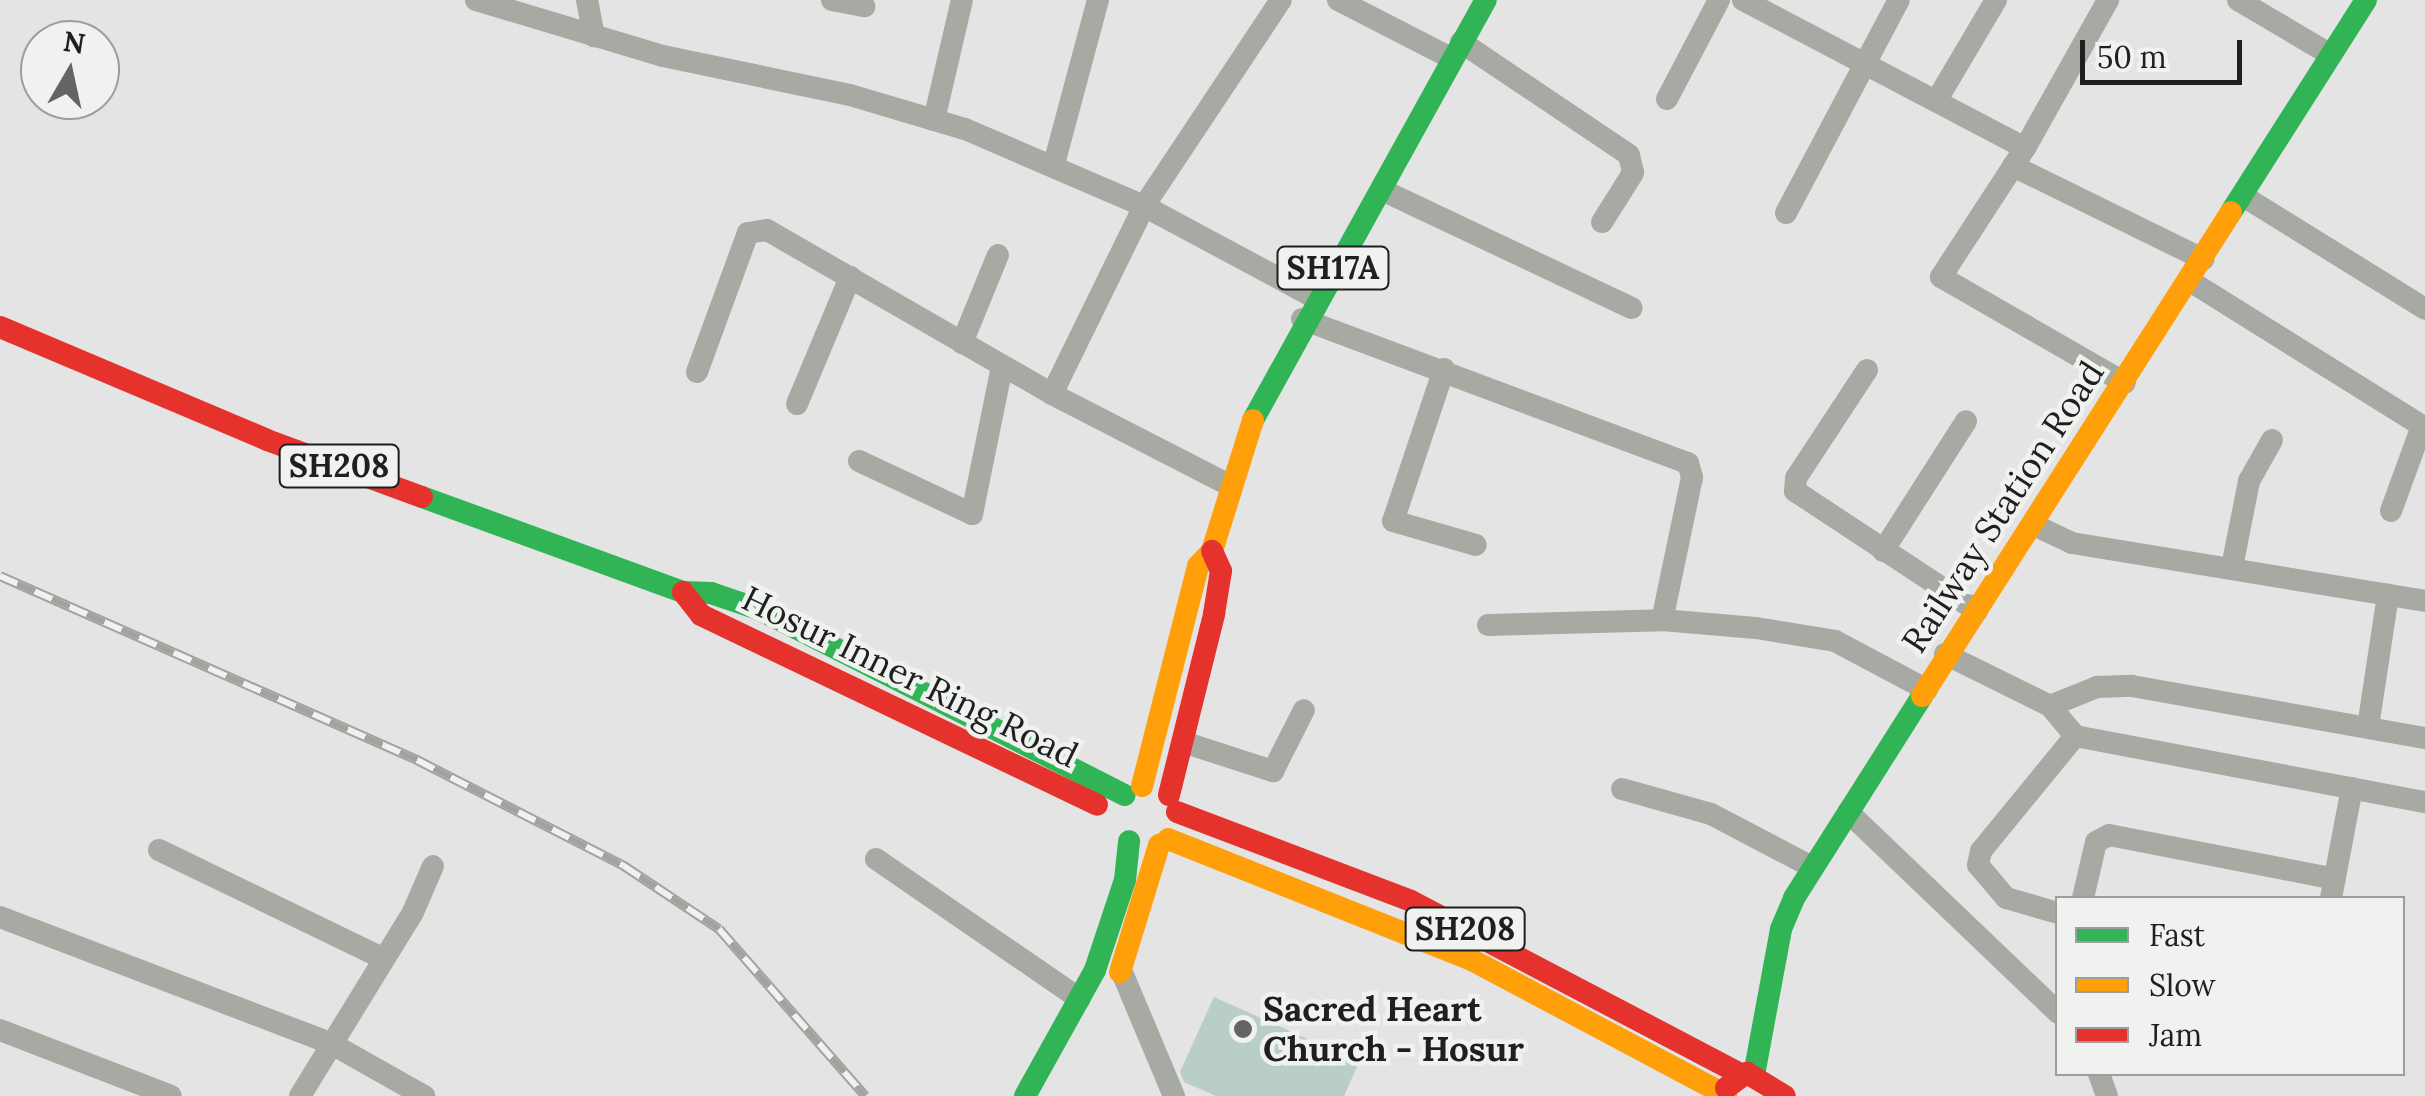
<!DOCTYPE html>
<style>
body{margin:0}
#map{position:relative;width:2425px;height:1096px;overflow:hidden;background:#e3e4e3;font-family:Lora,serif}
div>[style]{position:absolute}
.building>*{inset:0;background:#bacec8}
.street>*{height:22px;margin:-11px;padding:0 11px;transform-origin:11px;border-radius:11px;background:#a7aaa3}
.fast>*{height:22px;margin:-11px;padding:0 11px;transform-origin:11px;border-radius:11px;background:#30b455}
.slow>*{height:22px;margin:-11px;padding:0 11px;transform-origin:11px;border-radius:11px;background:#ff9f0a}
.jam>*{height:22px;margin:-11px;padding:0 11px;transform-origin:11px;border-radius:11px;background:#e5322d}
.rail>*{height:10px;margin-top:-5px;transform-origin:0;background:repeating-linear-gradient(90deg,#eff2ef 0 19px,#a1a39f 0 38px);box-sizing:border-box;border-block:2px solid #a1a39f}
.dots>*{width:28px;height:28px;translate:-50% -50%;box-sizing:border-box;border:5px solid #eff2ef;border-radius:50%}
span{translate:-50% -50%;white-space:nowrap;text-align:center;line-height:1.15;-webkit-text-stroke:9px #eff2ef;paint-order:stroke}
.shield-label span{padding:2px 8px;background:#eff2ef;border:2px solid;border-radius:8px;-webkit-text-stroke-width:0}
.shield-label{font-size:32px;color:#1e1f1e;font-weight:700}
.street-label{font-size:35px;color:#1e1f1e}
.poi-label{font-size:35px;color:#1e1f1e;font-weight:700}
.left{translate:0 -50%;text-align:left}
.legend{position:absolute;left:2055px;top:896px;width:350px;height:180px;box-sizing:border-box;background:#eff2ef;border:2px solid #9b9e9b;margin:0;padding:12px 18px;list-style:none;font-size:30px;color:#1e1f1e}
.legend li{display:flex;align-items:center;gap:20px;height:50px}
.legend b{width:50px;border:2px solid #9b9e9b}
.north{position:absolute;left:20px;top:20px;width:100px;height:100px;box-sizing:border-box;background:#eff2ef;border:2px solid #9b9e9b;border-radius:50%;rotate:9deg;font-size:28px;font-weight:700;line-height:40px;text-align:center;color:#1e1f1e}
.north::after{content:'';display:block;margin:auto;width:35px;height:45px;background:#636463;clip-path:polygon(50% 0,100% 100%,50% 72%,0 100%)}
.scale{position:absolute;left:2080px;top:40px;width:162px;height:45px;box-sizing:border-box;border:5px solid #1e1f1e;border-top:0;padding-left:12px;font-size:30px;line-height:35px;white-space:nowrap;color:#1e1f1e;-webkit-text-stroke:8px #eff2ef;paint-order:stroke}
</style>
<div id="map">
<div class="building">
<div style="clip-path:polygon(1214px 997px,1359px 1062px,1344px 1096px,1216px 1096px,1184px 1082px,1180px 1072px)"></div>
</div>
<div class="street">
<div style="left:476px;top:0;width:195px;rotate:16.7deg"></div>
<div style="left:663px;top:56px;width:191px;rotate:11.8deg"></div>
<div style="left:850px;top:95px;width:120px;rotate:16.5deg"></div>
<div style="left:965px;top:129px;width:195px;rotate:23.3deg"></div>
<div style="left:1144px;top:206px;width:193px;rotate:28.2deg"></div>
<div style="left:587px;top:0;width:37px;rotate:79deg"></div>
<div style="left:832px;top:0;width:33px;rotate:11deg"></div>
<div style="left:1338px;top:0;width:127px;rotate:27.2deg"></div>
<div style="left:1743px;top:0;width:318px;rotate:27.7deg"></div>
<div style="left:2025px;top:148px;width:170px;rotate:-60.7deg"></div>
<div style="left:2238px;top:0;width:108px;rotate:30.6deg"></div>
<div style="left:1461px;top:42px;width:202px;rotate:33.9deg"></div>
<div style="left:1629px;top:155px;width:18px;rotate:77deg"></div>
<div style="left:1633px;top:173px;width:58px;rotate:122.3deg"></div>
<div style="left:1938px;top:98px;width:114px;rotate:-59.4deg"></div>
<div style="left:1667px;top:99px;width:112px;rotate:-62.3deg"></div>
<div style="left:934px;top:120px;width:123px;rotate:-76.9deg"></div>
<div style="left:2025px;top:148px;width:154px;rotate:123.1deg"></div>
<div style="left:1941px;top:277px;width:212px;rotate:29.9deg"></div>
<div style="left:1054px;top:164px;width:170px;rotate:-75deg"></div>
<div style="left:2013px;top:166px;width:212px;rotate:26.1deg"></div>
<div style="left:1382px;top:190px;width:276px;rotate:25.3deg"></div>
<div style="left:2243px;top:196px;width:214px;rotate:31.8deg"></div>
<div style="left:1786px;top:213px;width:241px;rotate:-62.1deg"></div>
<div style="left:2190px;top:281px;width:277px;rotate:32deg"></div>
<div style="left:1302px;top:319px;width:412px;rotate:20.5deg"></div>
<div style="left:1688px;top:463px;width:15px;rotate:74deg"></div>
<div style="left:1692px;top:477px;width:146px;rotate:101.8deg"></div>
<div style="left:962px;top:343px;width:95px;rotate:-67.8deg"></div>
<div style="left:1444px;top:369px;width:160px;rotate:108.5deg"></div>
<div style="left:1393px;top:521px;width:86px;rotate:16.1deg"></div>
<div style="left:1867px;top:370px;width:129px;rotate:123.3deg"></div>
<div style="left:1796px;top:478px;width:13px;rotate:94deg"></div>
<div style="left:1795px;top:491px;width:218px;rotate:33.4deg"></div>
<div style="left:697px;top:372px;width:148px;rotate:-69.9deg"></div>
<div style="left:748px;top:233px;width:19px;rotate:-9deg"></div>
<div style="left:767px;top:230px;width:329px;rotate:29.9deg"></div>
<div style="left:1052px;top:394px;width:201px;rotate:27.2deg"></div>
<div style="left:1052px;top:394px;width:209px;rotate:-63.9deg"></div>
<div style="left:1144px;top:206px;width:247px;rotate:-56.4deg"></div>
<div style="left:797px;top:404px;width:138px;rotate:-67.3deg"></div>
<div style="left:859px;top:461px;width:125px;rotate:25.1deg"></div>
<div style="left:972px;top:514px;width:150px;rotate:-78.5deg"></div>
<div style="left:2391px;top:511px;width:90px;rotate:-70deg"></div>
<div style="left:2032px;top:524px;width:44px;rotate:25.4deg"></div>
<div style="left:2072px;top:543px;width:358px;rotate:9.3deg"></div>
<div style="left:1883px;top:551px;width:154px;rotate:-57.4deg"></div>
<div style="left:2232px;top:567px;width:88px;rotate:-78.8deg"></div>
<div style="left:2249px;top:481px;width:47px;rotate:-60.7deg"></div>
<div style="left:1488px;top:625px;width:174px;rotate:-1.6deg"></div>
<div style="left:1662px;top:620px;width:94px;rotate:4.9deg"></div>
<div style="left:1756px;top:628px;width:80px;rotate:9.3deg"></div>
<div style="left:1835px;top:641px;width:104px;rotate:28deg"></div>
<div style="left:1945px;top:654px;width:117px;rotate:26.3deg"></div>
<div style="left:2050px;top:706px;width:39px;rotate:50deg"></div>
<div style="left:2075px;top:736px;width:356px;rotate:10.7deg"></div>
<div style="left:2050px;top:706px;width:51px;rotate:-22deg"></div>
<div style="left:2097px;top:687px;width:35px;rotate:-2deg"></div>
<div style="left:2132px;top:686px;width:298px;rotate:10.1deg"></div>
<div style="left:2368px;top:727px;width:134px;rotate:-81.4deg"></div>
<div style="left:1183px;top:742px;width:95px;rotate:17.9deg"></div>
<div style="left:1273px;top:771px;width:68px;rotate:-63.1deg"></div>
<div style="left:1622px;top:789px;width:92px;rotate:15.7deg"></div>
<div style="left:1711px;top:814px;width:114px;rotate:27.7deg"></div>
<div style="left:1848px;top:812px;width:291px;rotate:43.7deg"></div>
<div style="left:159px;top:850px;width:250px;rotate:25.8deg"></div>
<div style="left:876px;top:859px;width:247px;rotate:34.5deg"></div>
<div style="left:2083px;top:898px;width:57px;rotate:-76.9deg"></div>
<div style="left:2096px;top:842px;width:15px;rotate:-28deg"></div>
<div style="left:2109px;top:835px;width:230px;rotate:11deg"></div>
<div style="left:2331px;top:898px;width:112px;rotate:-79.2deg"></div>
<div style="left:2058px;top:913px;width:54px;rotate:-163.9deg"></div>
<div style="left:2006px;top:898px;width:43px;rotate:-130.3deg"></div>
<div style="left:1978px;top:865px;width:14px;rotate:-78deg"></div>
<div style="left:1981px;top:851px;width:149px;rotate:-50.7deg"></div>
<div style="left:0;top:917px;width:355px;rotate:20.9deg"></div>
<div style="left:332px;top:1044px;width:106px;rotate:29.5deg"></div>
<div style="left:1121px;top:970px;width:137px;rotate:67.2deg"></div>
<div style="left:0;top:1030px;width:183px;rotate:21.1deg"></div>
<div style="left:2099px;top:1074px;width:23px;rotate:70deg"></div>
<div style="left:300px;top:1096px;width:216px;rotate:-58.4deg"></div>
<div style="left:413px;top:912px;width:50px;rotate:-66.5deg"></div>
</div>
<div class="fast">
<div style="left:2231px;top:212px;width:251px;rotate:-57.5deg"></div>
<div style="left:1253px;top:420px;width:480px;rotate:-61deg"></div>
<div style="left:422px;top:497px;width:278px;rotate:20deg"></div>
<div style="left:683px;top:592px;width:28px;rotate:2deg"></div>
<div style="left:711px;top:593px;width:50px;rotate:18.8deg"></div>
<div style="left:758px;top:609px;width:411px;rotate:26.9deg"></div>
<div style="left:1754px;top:1075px;width:148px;rotate:-79.5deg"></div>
<div style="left:1781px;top:929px;width:34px;rotate:-67deg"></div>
<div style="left:1794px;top:898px;width:239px;rotate:-57.6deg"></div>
<div style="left:1025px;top:1096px;width:144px;rotate:-60.9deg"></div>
<div style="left:1095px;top:970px;width:95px;rotate:-71.6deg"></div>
<div style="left:1125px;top:880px;width:39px;rotate:-84deg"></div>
</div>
<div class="slow">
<div style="left:1922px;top:696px;width:574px;rotate:-57.44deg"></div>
<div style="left:1142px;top:786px;width:227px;rotate:-75.7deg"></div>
<div style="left:1198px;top:566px;width:21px;rotate:-47deg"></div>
<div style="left:1212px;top:551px;width:137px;rotate:-72.6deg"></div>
<div style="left:1168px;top:839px;width:325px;rotate:21.7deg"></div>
<div style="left:1470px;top:959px;width:290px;rotate:28deg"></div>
<div style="left:1120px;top:972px;width:133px;rotate:-72.9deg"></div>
</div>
<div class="jam">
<div style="left:0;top:327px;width:290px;rotate:22.9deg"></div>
<div style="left:267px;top:440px;width:165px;rotate:20.2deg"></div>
<div style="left:683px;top:592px;width:29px;rotate:52deg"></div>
<div style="left:701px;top:615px;width:439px;rotate:25.6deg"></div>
<div style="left:1169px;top:795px;width:187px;rotate:-76deg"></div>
<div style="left:1214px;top:614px;width:44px;rotate:-80.8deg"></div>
<div style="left:1221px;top:571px;width:22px;rotate:-114deg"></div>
<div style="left:1177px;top:812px;width:250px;rotate:20.8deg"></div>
<div style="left:1411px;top:901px;width:372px;rotate:27.7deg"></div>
<div style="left:1726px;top:1088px;width:26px;rotate:-36deg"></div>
<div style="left:1747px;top:1073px;width:44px;rotate:31.2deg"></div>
</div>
<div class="rail">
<div style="left:0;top:576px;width:456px;rotate:23.8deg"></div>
<div style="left:417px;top:760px;width:233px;rotate:27.1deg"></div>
<div style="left:624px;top:866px;width:114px;rotate:33.6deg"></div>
<div style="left:719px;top:929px;width:222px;rotate:48.8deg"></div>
</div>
<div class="dots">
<div style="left:1243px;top:1029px;background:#636463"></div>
</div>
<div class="shield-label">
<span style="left:1333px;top:268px">SH17A</span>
<span style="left:339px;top:466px">SH208</span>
<span style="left:1465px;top:929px">SH208</span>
</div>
<div class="street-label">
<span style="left:2003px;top:507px;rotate:-57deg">Railway Station Road</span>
<span style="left:910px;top:677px;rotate:26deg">Hosur Inner Ring Road</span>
</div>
<div class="poi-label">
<span class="left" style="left:1263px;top:1029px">Sacred Heart<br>Church - Hosur</span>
</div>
<ul class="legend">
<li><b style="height:12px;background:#30b455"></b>Fast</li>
<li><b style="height:12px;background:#ff9f0a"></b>Slow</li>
<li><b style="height:12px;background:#e5322d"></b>Jam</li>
</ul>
<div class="north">N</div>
<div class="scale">50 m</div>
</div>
